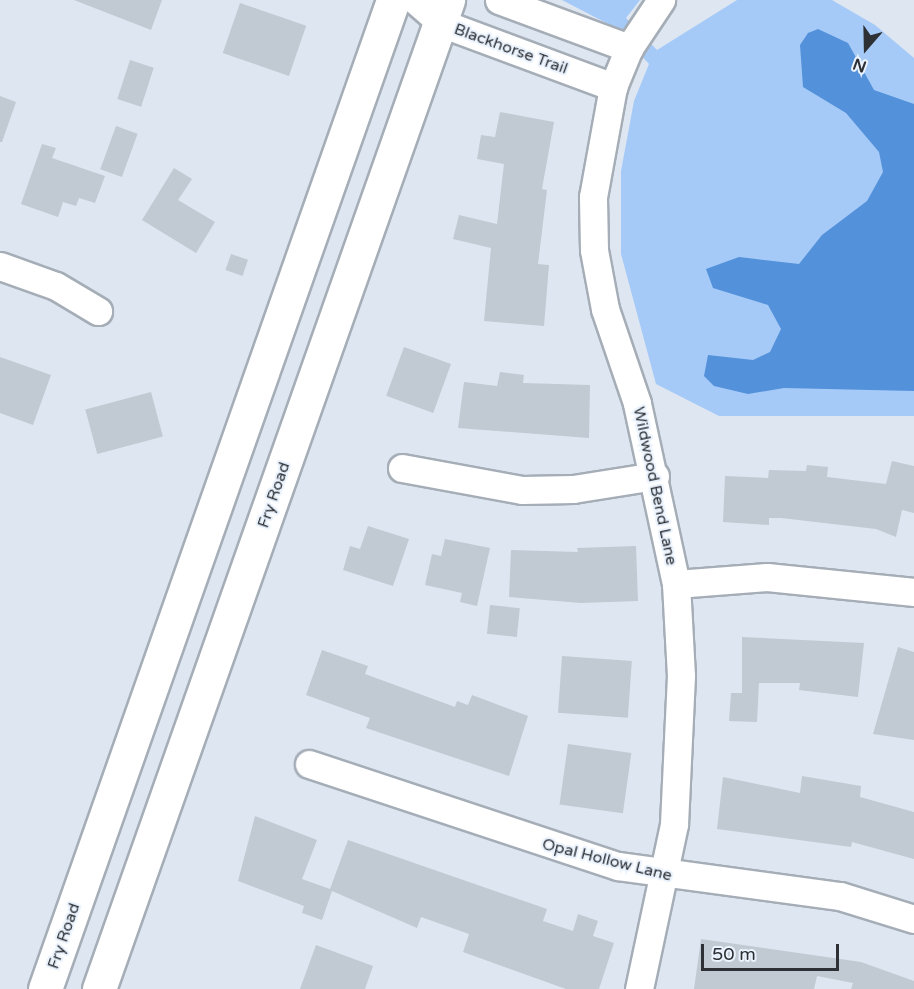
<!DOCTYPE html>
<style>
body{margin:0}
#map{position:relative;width:914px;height:989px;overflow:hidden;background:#dee6f1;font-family:"Varela Round",sans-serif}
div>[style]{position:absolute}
.green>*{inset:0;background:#a5caf7}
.water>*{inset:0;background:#5391db}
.building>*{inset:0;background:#c1c9d3;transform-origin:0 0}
.roads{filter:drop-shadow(2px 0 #a5adb7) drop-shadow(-2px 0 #a5adb7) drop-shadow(0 2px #a5adb7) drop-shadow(0 -2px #a5adb7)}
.minor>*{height:27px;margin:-13.5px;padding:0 13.5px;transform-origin:13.5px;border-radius:13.5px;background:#fff}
.major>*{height:33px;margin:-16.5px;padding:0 16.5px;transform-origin:16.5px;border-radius:16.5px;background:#fff}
span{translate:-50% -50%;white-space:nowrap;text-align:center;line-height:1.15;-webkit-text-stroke:4.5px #ebf3fe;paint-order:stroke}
.street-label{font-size:16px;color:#2d3135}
.north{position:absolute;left:836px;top:18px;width:60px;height:60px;-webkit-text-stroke:4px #ebf3fe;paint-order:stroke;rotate:200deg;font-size:16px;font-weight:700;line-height:24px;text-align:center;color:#2d3135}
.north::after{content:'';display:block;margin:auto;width:21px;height:27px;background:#2d3135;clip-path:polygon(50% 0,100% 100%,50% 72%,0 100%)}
.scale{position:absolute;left:701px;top:944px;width:138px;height:27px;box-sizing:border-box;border:3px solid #2d3135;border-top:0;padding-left:8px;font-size:18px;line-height:21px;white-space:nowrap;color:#2d3135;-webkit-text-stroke:4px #ebf3fe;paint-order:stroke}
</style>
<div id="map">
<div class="green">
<div style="clip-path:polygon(562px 0,640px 0,626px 18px,657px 50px,737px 0,832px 0,875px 25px,914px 58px,914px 416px,719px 416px,656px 384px,621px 254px,621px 171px,634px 101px,649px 64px,616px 28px)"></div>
</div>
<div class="water">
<div style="clip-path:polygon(818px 29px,848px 43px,874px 90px,914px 104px,914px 391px,784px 388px,748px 394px,714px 386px,704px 376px,708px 355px,753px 360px,770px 352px,781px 329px,768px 305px,713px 288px,706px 269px,739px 257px,799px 264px,822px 235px,867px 201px,883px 172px,879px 152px,846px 113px,803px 87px,800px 45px,808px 33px)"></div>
</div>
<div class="building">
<div style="clip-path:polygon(74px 0,162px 0,151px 30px)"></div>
<div style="left:240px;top:3px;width:70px;height:53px;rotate:19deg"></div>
<div style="left:130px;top:60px;width:25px;height:41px;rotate:18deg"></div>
<div style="clip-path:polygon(0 96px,16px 102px,2px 142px,0 142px)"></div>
<div style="clip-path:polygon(500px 112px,554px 122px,542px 189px,547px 190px,538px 264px,549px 265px,544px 326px,484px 321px,491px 248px,453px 239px,459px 215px,497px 224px,504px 164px,477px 159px,481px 135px,495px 137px)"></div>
<div style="left:116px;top:126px;width:23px;height:46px;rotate:20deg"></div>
<div style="clip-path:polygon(42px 144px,56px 148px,52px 158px,105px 176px,95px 203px,79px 198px,76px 206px,63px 202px,58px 217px,21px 204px)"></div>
<div style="clip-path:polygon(174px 168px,192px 179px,178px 200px,215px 222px,196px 253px,142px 220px)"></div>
<div style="left:231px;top:254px;width:18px;height:17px;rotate:19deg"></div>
<div style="left:404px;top:347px;width:50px;height:52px;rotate:20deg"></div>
<div style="clip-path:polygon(0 357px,51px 375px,33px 425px,0 413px)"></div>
<div style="clip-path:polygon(500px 372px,524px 375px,523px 383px,590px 385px,589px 438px,458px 428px,464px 382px,497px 386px)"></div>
<div style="left:151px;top:392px;width:46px;height:68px;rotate:75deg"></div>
<div style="clip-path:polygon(892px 461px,914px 466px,914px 513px,902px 510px,896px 537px,876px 529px,781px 518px,769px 518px,769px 525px,723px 522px,725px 476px,768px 478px,769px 470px,806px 471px,807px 465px,828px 467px,827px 477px,886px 484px)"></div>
<div style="clip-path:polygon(368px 526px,409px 539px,393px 586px,343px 570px,350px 546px,360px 549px)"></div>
<div style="clip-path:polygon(445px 539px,490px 548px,477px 606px,460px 602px,462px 593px,425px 585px,432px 554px,441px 556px)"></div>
<div style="clip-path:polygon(636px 546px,638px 601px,581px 603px,509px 597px,511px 550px,578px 552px,577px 548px)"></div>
<div style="left:490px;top:605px;width:30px;height:29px;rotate:6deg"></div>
<div style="clip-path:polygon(742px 637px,864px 643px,858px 697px,799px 690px,800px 683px,759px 683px,757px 722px,729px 721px,731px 693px,742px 693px)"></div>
<div style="clip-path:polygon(898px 647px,914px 652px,914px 740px,873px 734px)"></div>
<div style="clip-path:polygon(322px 650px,368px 666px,365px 674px,455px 707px,457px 701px,468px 705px,472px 695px,528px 716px,509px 776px,366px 728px,370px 718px,306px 695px)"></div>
<div style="left:562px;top:656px;width:70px;height:57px;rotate:4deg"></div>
<div style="left:568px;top:744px;width:64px;height:61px;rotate:8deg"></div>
<div style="clip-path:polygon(802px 776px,861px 786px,860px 797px,914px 812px,914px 859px,852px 842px,851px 847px,717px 829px,723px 777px,800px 793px)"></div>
<div style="clip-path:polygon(255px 816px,317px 840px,302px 879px,330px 889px,348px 840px,547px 909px,543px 921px,573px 931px,578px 914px,598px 921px,593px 936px,614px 943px,599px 989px,566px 989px,463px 952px,469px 934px,421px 917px,417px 928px,332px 891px,322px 920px,302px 913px,304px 906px,238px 881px)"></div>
<div style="clip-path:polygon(701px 939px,861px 962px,914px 981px,914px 989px,851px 989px,853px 983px,817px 976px,814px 989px,694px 989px)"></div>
<div style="clip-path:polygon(316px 945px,373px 966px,365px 989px,300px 989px)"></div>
</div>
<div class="roads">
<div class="minor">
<div style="left:415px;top:0;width:35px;rotate:41deg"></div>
<div style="left:441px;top:23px;width:184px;rotate:20.4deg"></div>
<div style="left:499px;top:0;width:139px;rotate:20.3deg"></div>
<div style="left:0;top:266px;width:59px;rotate:19.7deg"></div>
<div style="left:56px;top:286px;width:49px;rotate:30.8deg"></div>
<div style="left:402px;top:468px;width:122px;rotate:10.4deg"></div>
<div style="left:522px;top:490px;width:51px;rotate:-1.1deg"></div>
<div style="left:573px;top:489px;width:83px;rotate:-9deg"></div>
<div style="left:676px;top:584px;width:91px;rotate:-4.4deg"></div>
<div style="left:767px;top:577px;width:148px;rotate:5.8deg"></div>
<div style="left:309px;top:764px;width:325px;rotate:18.3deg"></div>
<div style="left:618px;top:866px;width:224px;rotate:7.7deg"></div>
<div style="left:840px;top:896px;width:77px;rotate:17.3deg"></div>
<div style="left:639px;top:989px;width:169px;rotate:-78deg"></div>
<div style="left:674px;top:824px;width:148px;rotate:-87.3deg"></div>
<div style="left:681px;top:676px;width:92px;rotate:-93.1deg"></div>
<div style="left:676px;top:584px;width:185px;rotate:-102.2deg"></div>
<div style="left:637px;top:403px;width:99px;rotate:-108.8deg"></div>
<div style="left:605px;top:309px;width:60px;rotate:-100.6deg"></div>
<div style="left:594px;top:250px;width:53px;rotate:-91.1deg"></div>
<div style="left:593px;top:197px;width:112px;rotate:-79.7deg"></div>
<div style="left:613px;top:87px;width:42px;rotate:-67.7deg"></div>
<div style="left:629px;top:48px;width:58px;rotate:-56.3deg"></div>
</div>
<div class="major">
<div style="left:45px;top:989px;width:1048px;rotate:-70.61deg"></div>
<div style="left:99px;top:989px;width:1049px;rotate:-70.56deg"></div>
</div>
</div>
<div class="street-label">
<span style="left:511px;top:49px;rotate:20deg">Blackhorse Trail</span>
<span style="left:655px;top:486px;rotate:78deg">Wildwood Bend Lane</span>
<span style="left:274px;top:495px;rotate:-71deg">Fry Road</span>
<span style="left:607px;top:860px;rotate:14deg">Opal Hollow Lane</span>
<span style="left:64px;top:936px;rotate:-71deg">Fry Road</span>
</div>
<div class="north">N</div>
<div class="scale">50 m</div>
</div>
